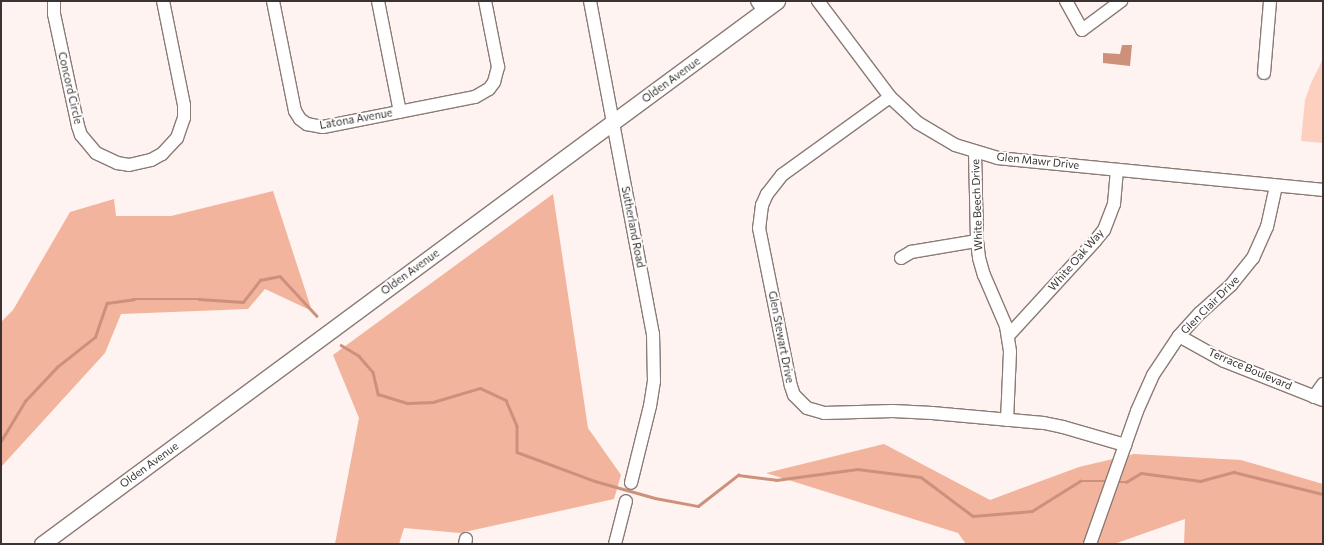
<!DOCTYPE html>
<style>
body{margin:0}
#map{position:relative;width:1324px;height:545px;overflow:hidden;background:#fef3f0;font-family:Commissioner,sans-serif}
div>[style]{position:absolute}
.green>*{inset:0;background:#fccfbf}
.forest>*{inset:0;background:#f2b49d}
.water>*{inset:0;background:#cd917b}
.stream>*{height:2.5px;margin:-1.25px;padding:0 1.25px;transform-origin:1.25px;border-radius:1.25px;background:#cd917b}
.roads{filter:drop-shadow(1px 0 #8a7b75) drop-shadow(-1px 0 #8a7b75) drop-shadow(0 1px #8a7b75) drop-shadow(0 -1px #8a7b75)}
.minor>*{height:12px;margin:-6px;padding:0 6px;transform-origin:6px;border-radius:6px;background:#fff}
.major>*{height:15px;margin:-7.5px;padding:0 7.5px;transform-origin:7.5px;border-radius:7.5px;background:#fff}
span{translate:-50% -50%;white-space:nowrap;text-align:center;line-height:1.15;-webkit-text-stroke:3.5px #fff;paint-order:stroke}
.street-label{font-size:11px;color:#3a3331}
.frame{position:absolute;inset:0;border:2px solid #3a3331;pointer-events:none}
</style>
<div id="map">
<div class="green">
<div style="clip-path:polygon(1323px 59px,1323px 143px,1301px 141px,1305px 100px,1311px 83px)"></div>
</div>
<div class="forest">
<div style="clip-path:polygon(273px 191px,312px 311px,265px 289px,248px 309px,121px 314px,105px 353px,1px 467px,1px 322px,13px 310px,70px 212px,114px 199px,116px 216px,171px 216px)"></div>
<div style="clip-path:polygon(553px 194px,588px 428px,621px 475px,614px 499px,460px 533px,404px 528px,399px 544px,335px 544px,359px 418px,333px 355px)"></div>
<div style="clip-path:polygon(884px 444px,990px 500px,1079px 467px,1134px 454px,1241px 460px,1323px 484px,1323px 544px,1184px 544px,1185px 519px,1114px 544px,966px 544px,958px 533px,766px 473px)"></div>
</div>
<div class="water">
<div style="clip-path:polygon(1122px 45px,1132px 45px,1130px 66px,1103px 63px,1103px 53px,1120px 54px)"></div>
</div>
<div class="stream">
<div style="left:341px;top:345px;width:21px;rotate:31deg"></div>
<div style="left:359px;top:356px;width:21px;rotate:49deg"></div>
<div style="left:373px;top:372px;width:23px;rotate:77deg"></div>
<div style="left:378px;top:394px;width:31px;rotate:17deg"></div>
<div style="left:408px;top:403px;width:25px;rotate:-2deg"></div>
<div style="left:433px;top:402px;width:49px;rotate:-16.6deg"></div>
<div style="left:480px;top:388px;width:29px;rotate:25deg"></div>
<div style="left:506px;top:400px;width:28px;rotate:67deg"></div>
<div style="left:517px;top:426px;width:26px;rotate:90deg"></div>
<div style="left:517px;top:452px;width:83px;rotate:20.4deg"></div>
<div style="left:595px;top:481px;width:62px;rotate:15.8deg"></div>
<div style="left:655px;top:498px;width:44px;rotate:10.5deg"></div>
<div style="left:698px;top:506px;width:51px;rotate:-37.8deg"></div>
<div style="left:738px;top:475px;width:38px;rotate:7deg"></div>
<div style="left:776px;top:480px;width:82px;rotate:-7.7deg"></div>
<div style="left:857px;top:469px;width:64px;rotate:7.1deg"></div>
<div style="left:921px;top:477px;width:65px;rotate:36.9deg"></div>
<div style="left:973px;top:516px;width:59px;rotate:-4.8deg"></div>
<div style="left:1032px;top:511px;width:57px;rotate:-32deg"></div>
<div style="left:1080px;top:481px;width:29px"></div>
<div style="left:1px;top:441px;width:47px;rotate:-59deg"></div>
<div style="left:25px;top:401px;width:47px;rotate:-46.7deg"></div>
<div style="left:57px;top:367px;width:48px;rotate:-38.3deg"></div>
<div style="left:95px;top:337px;width:36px;rotate:-71deg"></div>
<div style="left:107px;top:303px;width:27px;rotate:-8deg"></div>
<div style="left:134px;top:299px;width:65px"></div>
<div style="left:199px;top:299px;width:44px;rotate:3.9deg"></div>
<div style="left:243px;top:302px;width:28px;rotate:-52deg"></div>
<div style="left:260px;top:280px;width:20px;rotate:-11deg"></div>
<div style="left:280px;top:276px;width:54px;rotate:47.2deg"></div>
<div style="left:1116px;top:482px;width:10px"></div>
<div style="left:1126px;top:482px;width:17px;rotate:-31deg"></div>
<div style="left:1141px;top:473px;width:60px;rotate:7.7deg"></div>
<div style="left:1200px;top:481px;width:35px;rotate:-15deg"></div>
<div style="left:1234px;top:472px;width:92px;rotate:13.9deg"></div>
</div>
<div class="roads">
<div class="minor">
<div style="left:54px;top:1px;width:13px;rotate:90deg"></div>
<div style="left:54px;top:14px;width:115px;rotate:77.9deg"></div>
<div style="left:78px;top:126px;width:9px;rotate:72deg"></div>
<div style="left:81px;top:135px;width:23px;rotate:50deg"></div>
<div style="left:96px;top:153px;width:23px;rotate:25deg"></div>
<div style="left:117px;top:163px;width:12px;rotate:9deg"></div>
<div style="left:129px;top:165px;width:23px;rotate:-13deg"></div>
<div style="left:151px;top:160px;width:13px;rotate:-29deg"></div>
<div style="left:162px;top:154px;width:22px;rotate:-47deg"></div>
<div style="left:177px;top:138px;width:21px;rotate:-71deg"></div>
<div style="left:184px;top:118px;width:13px;rotate:-90deg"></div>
<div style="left:184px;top:105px;width:106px;rotate:-101.4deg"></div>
<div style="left:273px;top:1px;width:112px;rotate:78.7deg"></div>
<div style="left:295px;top:111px;width:9px;rotate:58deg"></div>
<div style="left:300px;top:119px;width:9px;rotate:36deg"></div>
<div style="left:307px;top:124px;width:16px;rotate:11deg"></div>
<div style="left:323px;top:127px;width:155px;rotate:-11.2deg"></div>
<div style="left:475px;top:97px;width:16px;rotate:-30deg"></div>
<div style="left:489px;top:89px;width:9px;rotate:-54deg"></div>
<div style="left:494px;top:82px;width:16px;rotate:-75deg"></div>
<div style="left:498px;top:67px;width:67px;rotate:-101.1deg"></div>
<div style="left:378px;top:1px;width:113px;rotate:78.8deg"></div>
<div style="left:590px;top:1px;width:339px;rotate:79.3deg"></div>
<div style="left:653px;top:334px;width:47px;rotate:88.8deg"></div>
<div style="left:654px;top:381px;width:25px;rotate:99deg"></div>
<div style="left:650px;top:406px;width:79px;rotate:103.9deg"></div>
<div style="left:757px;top:1px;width:12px;rotate:55deg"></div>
<div style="left:818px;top:1px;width:120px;rotate:53.1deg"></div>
<div style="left:890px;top:97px;width:38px;rotate:43deg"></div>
<div style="left:918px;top:123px;width:43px;rotate:30.7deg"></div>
<div style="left:955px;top:145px;width:45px;rotate:16.8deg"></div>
<div style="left:998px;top:158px;width:327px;rotate:5.6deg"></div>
<div style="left:1066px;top:1px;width:33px;rotate:61deg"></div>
<div style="left:1082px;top:30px;width:49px;rotate:-36.6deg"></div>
<div style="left:1264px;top:73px;width:72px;rotate:-85.2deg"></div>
<div style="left:890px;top:97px;width:133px;rotate:144.2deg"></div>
<div style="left:782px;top:175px;width:24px;rotate:128deg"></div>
<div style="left:767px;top:194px;width:12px;rotate:114deg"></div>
<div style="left:762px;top:205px;width:23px;rotate:97deg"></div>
<div style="left:759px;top:228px;width:161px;rotate:78.6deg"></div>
<div style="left:791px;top:386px;width:9px;rotate:72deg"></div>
<div style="left:794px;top:395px;width:18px;rotate:45deg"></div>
<div style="left:807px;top:408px;width:18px;rotate:16deg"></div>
<div style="left:824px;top:413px;width:69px;rotate:-1.7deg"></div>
<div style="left:893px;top:411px;width:39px;rotate:3deg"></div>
<div style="left:932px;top:413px;width:112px;rotate:5.1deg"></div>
<div style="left:1044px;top:423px;width:19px;rotate:12deg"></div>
<div style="left:1063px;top:427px;width:65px;rotate:16.2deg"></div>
<div style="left:975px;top:152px;width:89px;rotate:88.7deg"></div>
<div style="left:977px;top:241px;width:17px;rotate:83deg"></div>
<div style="left:979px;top:258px;width:18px;rotate:74deg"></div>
<div style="left:984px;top:275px;width:56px;rotate:66.7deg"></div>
<div style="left:1006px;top:326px;width:26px;rotate:81deg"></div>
<div style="left:1010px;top:352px;width:68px;rotate:92.5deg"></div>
<div style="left:901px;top:258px;width:12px;rotate:-31deg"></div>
<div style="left:911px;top:252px;width:67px;rotate:-9.5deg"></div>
<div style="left:1008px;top:336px;width:129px;rotate:-47.5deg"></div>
<div style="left:1095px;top:241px;width:14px;rotate:-51deg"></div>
<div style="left:1104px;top:230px;width:28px;rotate:-69deg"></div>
<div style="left:1114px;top:204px;width:34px;rotate:-85deg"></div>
<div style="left:1179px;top:336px;width:51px;rotate:29.1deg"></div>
<div style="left:1224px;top:361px;width:106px;rotate:21.5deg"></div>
<div style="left:1314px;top:397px;width:16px;rotate:-55deg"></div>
<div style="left:465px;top:544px;width:5px;rotate:-79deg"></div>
<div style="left:615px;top:544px;width:44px;rotate:-75.7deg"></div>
<div style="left:1090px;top:544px;width:141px;rotate:-70.5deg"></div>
<div style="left:1137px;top:411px;width:39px;rotate:-66deg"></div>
<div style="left:1153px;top:375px;width:47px;rotate:-56.3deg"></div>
<div style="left:1179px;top:336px;width:31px;rotate:-48deg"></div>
<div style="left:1200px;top:313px;width:42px;rotate:-42.1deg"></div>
<div style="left:1231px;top:285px;width:35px;rotate:-51deg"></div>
<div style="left:1253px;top:258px;width:34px;rotate:-66deg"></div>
<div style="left:1267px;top:227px;width:42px;rotate:-77.6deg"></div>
</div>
<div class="major">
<div style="left:42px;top:544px;width:914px;rotate:-36.46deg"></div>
</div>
</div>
<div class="street-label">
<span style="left:671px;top:80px;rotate:-36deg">Olden Avenue</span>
<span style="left:70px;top:88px;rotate:77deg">Concord Circle</span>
<span style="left:356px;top:119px;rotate:-10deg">Latona Avenue</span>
<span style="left:1038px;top:161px;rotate:6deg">Glen Mawr Drive</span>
<span style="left:977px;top:205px;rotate:-92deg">White Beech Drive</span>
<span style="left:633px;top:227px;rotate:79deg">Sutherland Road</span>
<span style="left:1076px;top:260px;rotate:-49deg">White Oak Way</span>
<span style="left:410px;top:272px;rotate:-36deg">Olden Avenue</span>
<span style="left:1210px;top:305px;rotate:-45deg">Glen Clair Drive</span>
<span style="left:781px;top:337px;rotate:79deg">Glen Stewart Drive</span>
<span style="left:1250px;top:369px;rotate:23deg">Terrace Boulevard</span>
<span style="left:149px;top:465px;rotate:-36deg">Olden Avenue</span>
</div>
<div class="frame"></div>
</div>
